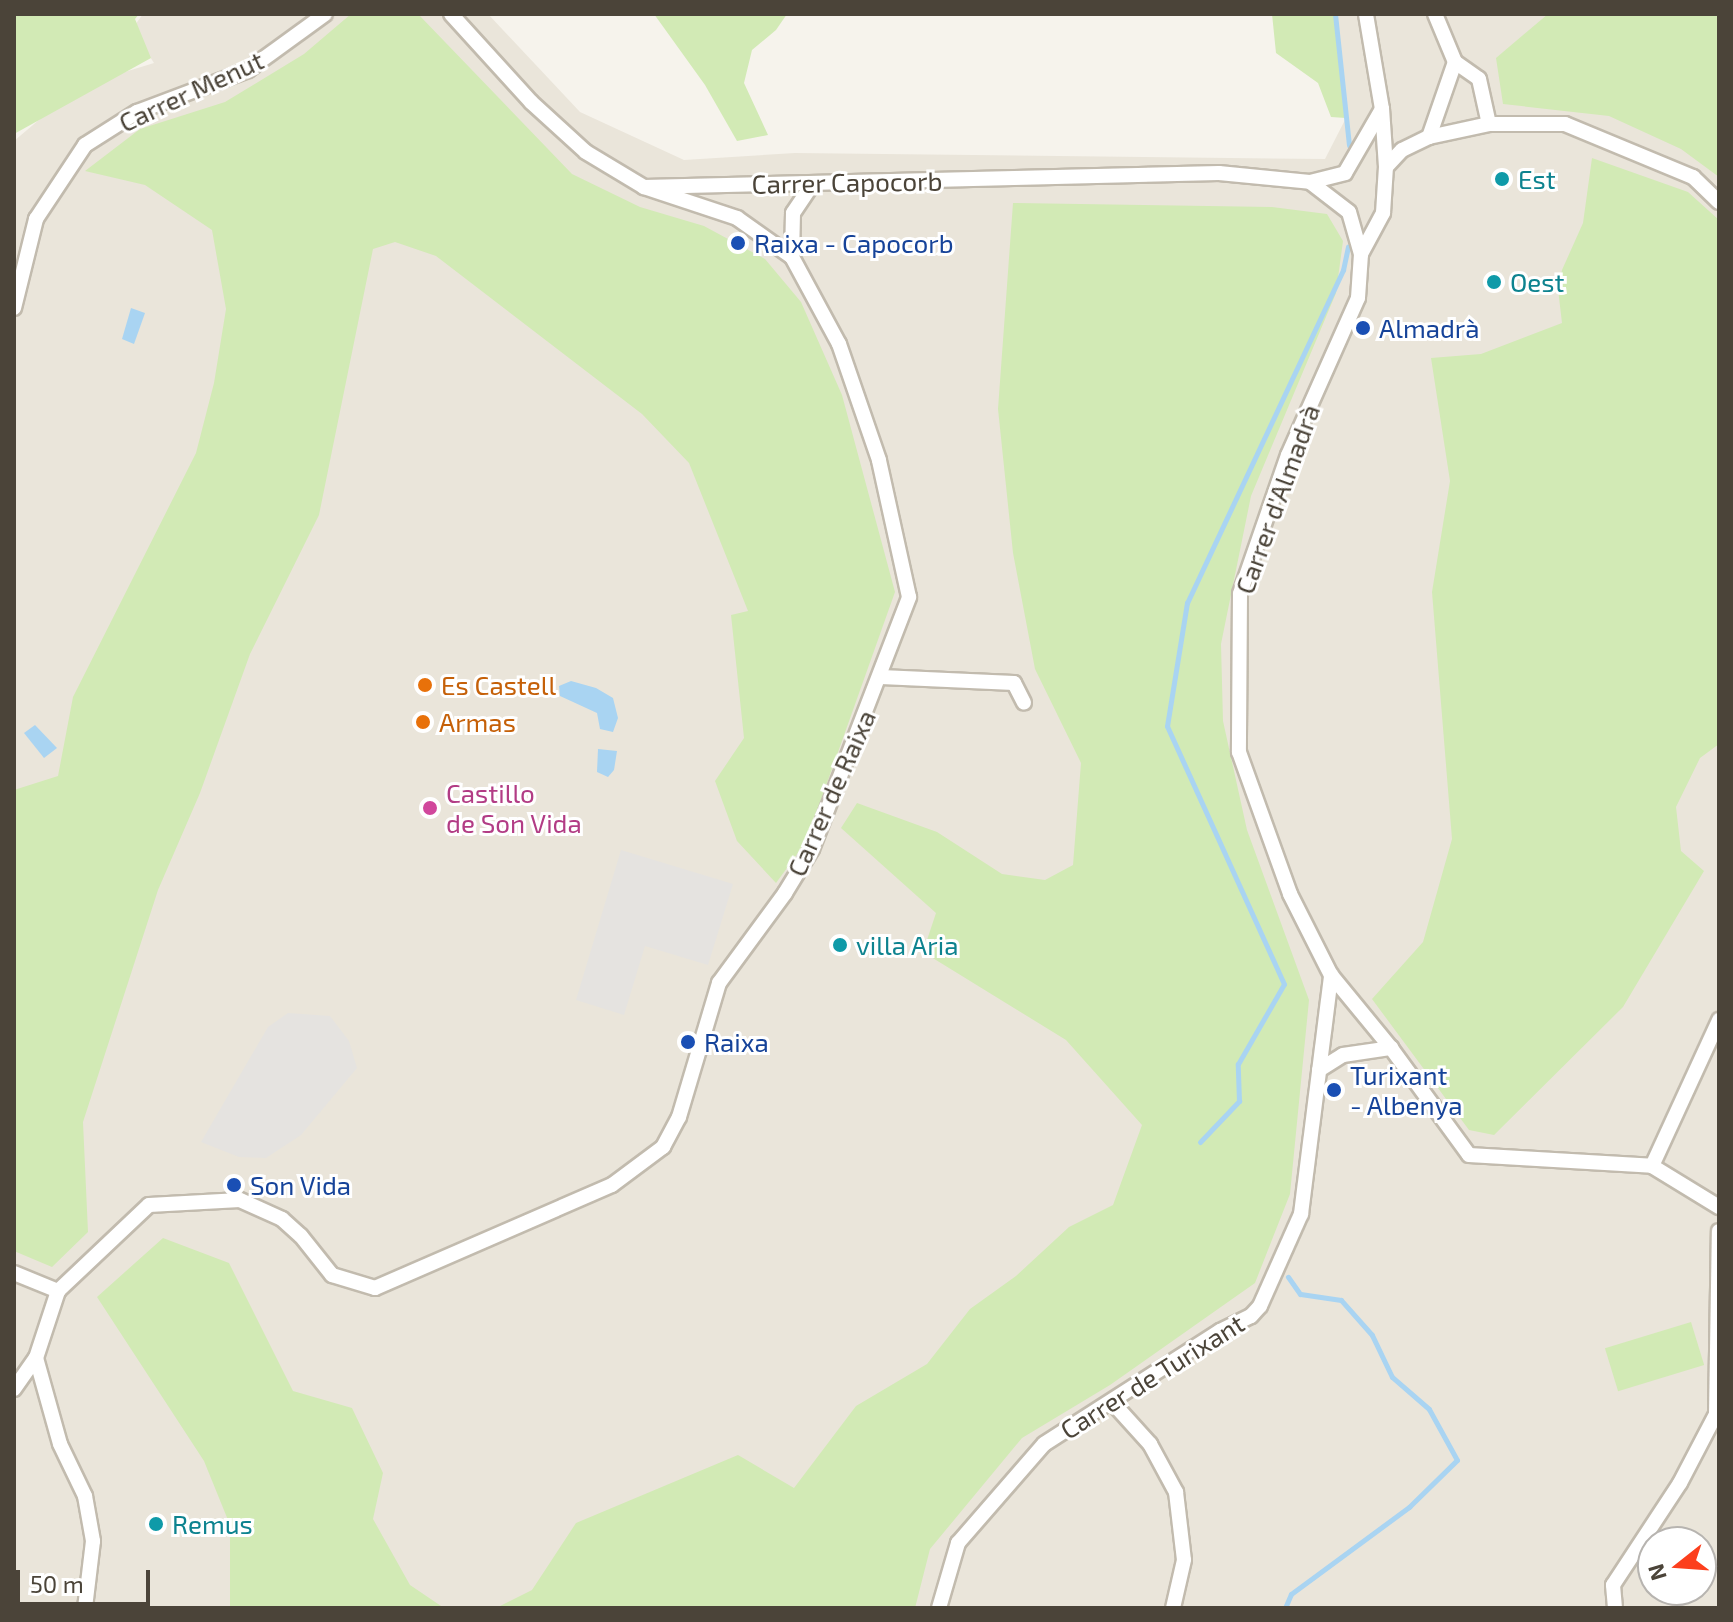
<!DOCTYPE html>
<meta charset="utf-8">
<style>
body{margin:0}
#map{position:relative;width:1733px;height:1622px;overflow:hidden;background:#f6f3ec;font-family:"Exo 2",sans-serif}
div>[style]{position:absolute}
.residential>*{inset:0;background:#eae5da}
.green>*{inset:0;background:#d2eab5;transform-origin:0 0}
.parking>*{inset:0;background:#e5e3e0}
.water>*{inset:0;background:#a9d4f2}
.stream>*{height:5px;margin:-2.5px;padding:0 2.5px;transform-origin:2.5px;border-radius:2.5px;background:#a9d4f2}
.roads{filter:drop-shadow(2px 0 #c2bbae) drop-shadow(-2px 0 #c2bbae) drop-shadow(0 2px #c2bbae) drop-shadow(0 -2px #c2bbae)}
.minor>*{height:14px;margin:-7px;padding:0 7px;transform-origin:7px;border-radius:7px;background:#fff}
.dots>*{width:22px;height:22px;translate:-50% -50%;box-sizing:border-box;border:4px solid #fff;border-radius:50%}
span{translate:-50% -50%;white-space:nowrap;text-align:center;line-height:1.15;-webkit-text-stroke:6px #fff;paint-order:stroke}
.street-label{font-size:26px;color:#4b4439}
.culture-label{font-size:26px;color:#0d838f}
.left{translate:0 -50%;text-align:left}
.transit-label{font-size:26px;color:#164399}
.food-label{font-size:26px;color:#c56008}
.hotel-label{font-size:26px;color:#b23c85}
.frame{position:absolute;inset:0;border:16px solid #4b4439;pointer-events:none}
.north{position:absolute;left:1637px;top:1526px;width:80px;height:80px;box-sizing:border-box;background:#fff;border:2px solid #b7b4b0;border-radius:50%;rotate:253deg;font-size:22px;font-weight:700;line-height:32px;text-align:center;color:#4b4439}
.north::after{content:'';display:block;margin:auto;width:28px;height:36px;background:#fc3f1d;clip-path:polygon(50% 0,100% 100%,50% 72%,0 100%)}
.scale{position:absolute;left:16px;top:1570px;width:134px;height:36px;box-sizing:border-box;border:4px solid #4b4439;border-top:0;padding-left:10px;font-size:24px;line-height:28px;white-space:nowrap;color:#4b4439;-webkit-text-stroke:6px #fff;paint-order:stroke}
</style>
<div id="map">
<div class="residential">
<div style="clip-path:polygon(evenodd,143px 14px,488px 14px,580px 112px,684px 160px,795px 153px,1325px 159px,1346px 118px,1335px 14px,1719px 14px,1719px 1608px,14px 1608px,14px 141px,79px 86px,154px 63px,132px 29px,143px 14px,1653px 1542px,1701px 1542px,1701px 1590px,1653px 1590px,1653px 1542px)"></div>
</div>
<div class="green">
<div style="clip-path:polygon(14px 14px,139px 14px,135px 19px,151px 58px,14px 134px)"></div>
<div style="clip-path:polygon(351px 14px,419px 15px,572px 174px,640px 207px,704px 226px,765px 259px,801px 302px,842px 395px,895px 592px,806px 842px,776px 883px,737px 841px,715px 781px,744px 738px,731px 615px,748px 611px,689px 463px,642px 414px,436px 256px,395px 242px,373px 249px,319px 515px,250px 654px,200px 793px,158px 890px,83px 1122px,88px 1232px,52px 1267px,14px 1251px,14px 790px,58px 776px,73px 697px,196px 453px,214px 383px,226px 309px,212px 230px,145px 185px,85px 171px,140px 129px,225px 102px,304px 54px)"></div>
<div style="clip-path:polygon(654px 14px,787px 14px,776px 30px,752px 50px,744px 83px,768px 135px,737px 141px,705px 85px)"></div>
<div style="clip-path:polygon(1272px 14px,1335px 14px,1346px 118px,1331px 117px,1318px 83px,1276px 53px)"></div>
<div style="clip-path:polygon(1548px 14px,1719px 14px,1719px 177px,1681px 149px,1609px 116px,1503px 104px,1496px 58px)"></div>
<div style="clip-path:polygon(1592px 158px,1688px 192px,1719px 220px,1719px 744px,1700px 758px,1676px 807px,1681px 851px,1704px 871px,1623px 1007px,1494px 1135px,1469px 1130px,1372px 999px,1423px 942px,1452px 839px,1432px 592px,1450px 481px,1431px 358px,1481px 354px,1562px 323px,1558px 289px,1562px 270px,1583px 223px)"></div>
<div style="clip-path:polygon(1013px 203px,1272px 207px,1327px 214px,1343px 241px,1336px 293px,1251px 496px,1221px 644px,1223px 721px,1247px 830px,1309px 1000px,1290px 1194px,1255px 1283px,1110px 1385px,1022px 1438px,930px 1549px,915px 1608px,496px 1608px,532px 1590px,576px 1523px,738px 1455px,794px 1488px,856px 1406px,927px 1364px,970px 1309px,1016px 1276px,1069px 1227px,1113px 1205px,1142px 1125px,1066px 1040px,923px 952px,936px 913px,841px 828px,857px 803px,937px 832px,1002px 874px,1045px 880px,1073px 865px,1081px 763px,1035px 669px,1013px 553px,998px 409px)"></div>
<div style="clip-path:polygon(163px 1238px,229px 1263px,293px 1391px,352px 1408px,383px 1473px,373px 1519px,410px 1585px,444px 1608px,230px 1608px,230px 1525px,204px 1461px,97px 1297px)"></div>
<div style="left:1691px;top:1322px;width:45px;height:90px;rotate:73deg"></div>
</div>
<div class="parking">
<div style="clip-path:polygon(621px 850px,733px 884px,708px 965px,645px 946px,624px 1015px,576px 1000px)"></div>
<div style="clip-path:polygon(288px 1013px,330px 1016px,349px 1041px,357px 1068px,301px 1135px,266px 1158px,239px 1157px,201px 1142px,268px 1027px)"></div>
</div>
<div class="water">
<div style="clip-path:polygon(131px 308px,145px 313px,134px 344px,122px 339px)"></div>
<div style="clip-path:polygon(571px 681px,596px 688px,613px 698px,618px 718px,613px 732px,600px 729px,597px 713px,560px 696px,559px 686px)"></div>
<div style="clip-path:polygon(35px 725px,57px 748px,44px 758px,24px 733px)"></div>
<div style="clip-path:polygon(598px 749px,617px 751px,614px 770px,608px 777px,597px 772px)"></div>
</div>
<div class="stream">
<div style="left:1335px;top:14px;width:132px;rotate:83.9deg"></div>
<div style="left:1200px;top:1142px;width:57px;rotate:-46.4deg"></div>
<div style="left:1239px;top:1101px;width:37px;rotate:-92deg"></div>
<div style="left:1238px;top:1064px;width:92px;rotate:-60.1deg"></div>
<div style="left:1284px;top:984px;width:283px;rotate:-114.4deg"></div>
<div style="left:1167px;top:726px;width:125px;rotate:-80.8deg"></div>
<div style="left:1187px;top:603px;width:368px;rotate:-64.9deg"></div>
<div style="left:1343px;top:270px;width:24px;rotate:-78deg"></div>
<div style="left:1285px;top:1608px;width:15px;rotate:-67deg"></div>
<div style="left:1291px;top:1594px;width:147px;rotate:-36.4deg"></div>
<div style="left:1409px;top:1507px;width:67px;rotate:-44.4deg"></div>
<div style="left:1457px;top:1460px;width:58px;rotate:-118.8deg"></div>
<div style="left:1429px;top:1409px;width:49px;rotate:-139.1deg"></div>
<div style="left:1392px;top:1377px;width:47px;rotate:-115.5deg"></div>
<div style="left:1372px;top:1335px;width:47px;rotate:-131.5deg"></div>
<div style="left:1341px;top:1300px;width:41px;rotate:-171.7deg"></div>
<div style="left:1300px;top:1294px;width:21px;rotate:-125deg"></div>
</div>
<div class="roads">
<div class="minor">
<div style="left:451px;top:14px;width:119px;rotate:47.7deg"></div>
<div style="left:531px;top:102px;width:74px;rotate:42.3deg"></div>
<div style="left:586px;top:152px;width:68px;rotate:31.1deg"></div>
<div style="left:644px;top:187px;width:575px;rotate:-1.39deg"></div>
<div style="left:1219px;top:173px;width:91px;rotate:5.6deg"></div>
<div style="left:1310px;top:182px;width:36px;rotate:-14deg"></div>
<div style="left:1345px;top:173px;width:74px;rotate:-60deg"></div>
<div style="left:1455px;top:62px;width:29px;rotate:35deg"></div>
<div style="left:1479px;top:79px;width:46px;rotate:77.5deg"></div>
<div style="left:1429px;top:137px;width:79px;rotate:-70.9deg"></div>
<div style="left:1455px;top:62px;width:52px;rotate:-112.6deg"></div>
<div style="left:1386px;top:167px;width:23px;rotate:-47deg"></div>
<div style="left:1402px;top:150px;width:30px;rotate:-26deg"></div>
<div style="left:1429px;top:137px;width:61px;rotate:-12.2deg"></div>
<div style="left:1489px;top:124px;width:76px"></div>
<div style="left:1565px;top:124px;width:139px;rotate:22.5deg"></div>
<div style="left:1693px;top:177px;width:36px;rotate:44deg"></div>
<div style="left:1310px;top:182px;width:49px;rotate:37.6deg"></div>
<div style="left:1349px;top:212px;width:44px;rotate:74.1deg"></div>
<div style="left:1361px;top:254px;width:44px;rotate:93.9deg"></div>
<div style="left:1358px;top:298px;width:172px;rotate:114deg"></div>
<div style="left:1288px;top:455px;width:147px;rotate:109.1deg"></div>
<div style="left:1240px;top:594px;width:158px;rotate:90.4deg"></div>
<div style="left:1239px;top:752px;width:151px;rotate:70.2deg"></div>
<div style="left:1290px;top:894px;width:91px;rotate:63.2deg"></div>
<div style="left:1331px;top:975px;width:94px;rotate:50.6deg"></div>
<div style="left:1391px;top:1048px;width:132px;rotate:53.9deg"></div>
<div style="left:1469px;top:1155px;width:183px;rotate:3.4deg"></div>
<div style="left:1652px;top:1166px;width:79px;rotate:31.5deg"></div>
<div style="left:1361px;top:254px;width:47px;rotate:-61.8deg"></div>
<div style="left:1383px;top:213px;width:46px;rotate:-86.3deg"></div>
<div style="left:1386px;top:167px;width:58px;rotate:-93.9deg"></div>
<div style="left:1382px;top:109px;width:96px;rotate:-99.6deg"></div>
<div style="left:792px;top:257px;width:44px;rotate:-88.7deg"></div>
<div style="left:793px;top:213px;width:36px;rotate:-56deg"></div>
<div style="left:14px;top:308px;width:92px;rotate:-76.1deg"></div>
<div style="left:36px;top:219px;width:89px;rotate:-56.5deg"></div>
<div style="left:85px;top:145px;width:62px;rotate:-32.4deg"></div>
<div style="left:137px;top:112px;width:119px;rotate:-20.7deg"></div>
<div style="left:248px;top:70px;width:95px;rotate:-36deg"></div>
<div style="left:881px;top:677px;width:133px;rotate:2.6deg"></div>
<div style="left:1014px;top:683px;width:22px;rotate:63deg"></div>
<div style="left:1319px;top:1070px;width:28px;rotate:-32deg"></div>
<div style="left:1343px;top:1055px;width:49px;rotate:-8.3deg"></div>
<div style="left:1652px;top:1166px;width:161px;rotate:-65.3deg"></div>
<div style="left:14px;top:1273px;width:48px;rotate:22.2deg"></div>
<div style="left:36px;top:1358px;width:89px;rotate:74.4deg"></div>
<div style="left:60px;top:1444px;width:58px;rotate:64.3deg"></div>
<div style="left:85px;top:1496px;width:46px;rotate:79.9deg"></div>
<div style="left:93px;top:1541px;width:67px;rotate:96.8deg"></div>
<div style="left:14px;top:1389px;width:38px;rotate:-55deg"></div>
<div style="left:36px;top:1358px;width:71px;rotate:-71.8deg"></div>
<div style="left:58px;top:1291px;width:125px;rotate:-43.4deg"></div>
<div style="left:149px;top:1205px;width:91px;rotate:-3.1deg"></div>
<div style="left:240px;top:1200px;width:46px;rotate:24.3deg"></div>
<div style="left:282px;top:1219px;width:25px;rotate:42deg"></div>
<div style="left:301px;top:1236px;width:50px;rotate:51.5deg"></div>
<div style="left:332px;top:1275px;width:45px;rotate:16.8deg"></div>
<div style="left:375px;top:1288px;width:258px;rotate:-23.5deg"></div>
<div style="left:612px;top:1185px;width:64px;rotate:-36.7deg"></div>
<div style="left:663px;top:1147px;width:34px;rotate:-62deg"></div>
<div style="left:679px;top:1117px;width:140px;rotate:-73.4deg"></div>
<div style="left:719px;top:983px;width:112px;rotate:-53.7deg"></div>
<div style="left:785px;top:893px;width:52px;rotate:-58.5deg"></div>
<div style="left:812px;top:849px;width:270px;rotate:-68.9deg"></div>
<div style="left:909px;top:597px;width:140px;rotate:-102.4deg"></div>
<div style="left:879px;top:460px;width:123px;rotate:-109deg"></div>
<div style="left:839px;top:344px;width:99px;rotate:-118.4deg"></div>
<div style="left:792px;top:257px;width:67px;rotate:-144.7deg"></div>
<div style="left:737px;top:218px;width:98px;rotate:-161.6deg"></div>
<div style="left:1112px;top:1402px;width:57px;rotate:47.9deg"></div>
<div style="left:1150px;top:1444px;width:55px;rotate:61.6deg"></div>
<div style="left:1176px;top:1492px;width:68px;rotate:83.3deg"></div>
<div style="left:1184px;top:1560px;width:49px;rotate:102.9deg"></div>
<div style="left:939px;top:1608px;width:68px;rotate:-73.7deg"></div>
<div style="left:958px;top:1543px;width:131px;rotate:-49deg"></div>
<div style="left:1044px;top:1444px;width:209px;rotate:-32.7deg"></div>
<div style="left:1220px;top:1331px;width:34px;rotate:-26deg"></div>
<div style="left:1251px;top:1316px;width:13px;rotate:-48deg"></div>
<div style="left:1260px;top:1306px;width:101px;rotate:-66deg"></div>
<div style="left:1301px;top:1214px;width:241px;rotate:-82.8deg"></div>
<div style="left:1615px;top:1608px;width:23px;rotate:-95deg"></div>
<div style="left:1613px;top:1585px;width:122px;rotate:-56.7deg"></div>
<div style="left:1680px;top:1483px;width:78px;rotate:-62.4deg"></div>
<div style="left:1716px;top:1414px;width:183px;rotate:-89.1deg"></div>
</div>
</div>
<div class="dots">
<div style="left:1502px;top:179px;background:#0f9aa8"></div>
<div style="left:738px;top:243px;background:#1a4fb4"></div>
<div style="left:1494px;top:282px;background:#0f9aa8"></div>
<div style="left:1363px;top:328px;background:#1a4fb4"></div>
<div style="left:425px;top:685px;background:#e8710a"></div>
<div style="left:423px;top:722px;background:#e8710a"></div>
<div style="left:430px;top:808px;background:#d1479c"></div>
<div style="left:840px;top:945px;background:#0f9aa8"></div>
<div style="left:688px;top:1042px;background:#1a4fb4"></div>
<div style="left:1334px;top:1090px;background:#1a4fb4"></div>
<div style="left:234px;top:1185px;background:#1a4fb4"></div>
<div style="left:156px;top:1524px;background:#0f9aa8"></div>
</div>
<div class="street-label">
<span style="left:191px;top:91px;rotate:-25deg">Carrer Menut</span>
<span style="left:847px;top:182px;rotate:-1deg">Carrer Capocorb</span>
<span style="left:1277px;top:499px;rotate:-70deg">Carrer d'Almadrà</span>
<span style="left:831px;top:793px;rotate:-66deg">Carrer de Raixa</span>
<span style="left:1152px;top:1376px;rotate:-32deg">Carrer de Turixant</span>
</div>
<div class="culture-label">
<span class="left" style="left:1518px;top:179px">Est</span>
<span class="left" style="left:1510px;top:282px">Oest</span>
<span class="left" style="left:856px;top:945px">villa Aria</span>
<span class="left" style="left:172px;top:1524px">Remus</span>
</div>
<div class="transit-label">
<span class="left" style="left:754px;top:243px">Raixa - Capocorb</span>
<span class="left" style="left:1379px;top:328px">Almadrà</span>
<span class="left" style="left:704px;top:1042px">Raixa</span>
<span class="left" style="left:1350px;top:1090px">Turixant<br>- Albenya</span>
<span class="left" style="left:250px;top:1185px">Son Vida</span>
</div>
<div class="food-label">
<span class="left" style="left:441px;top:685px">Es Castell</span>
<span class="left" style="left:439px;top:722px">Armas</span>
</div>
<div class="hotel-label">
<span class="left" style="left:446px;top:808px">Castillo<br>de Son Vida</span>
</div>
<div class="frame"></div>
<div class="north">N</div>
<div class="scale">50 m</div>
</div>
